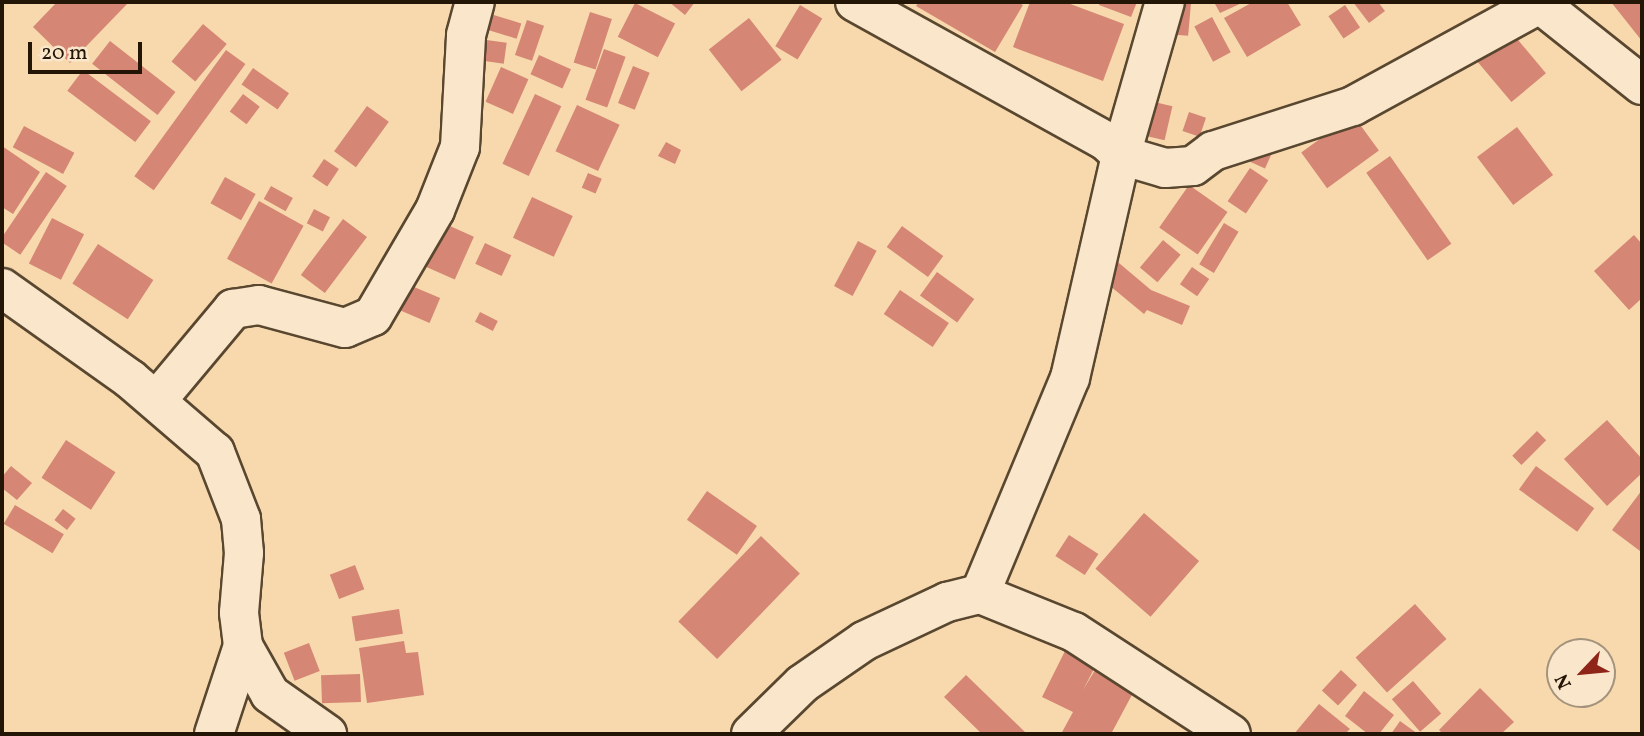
<!DOCTYPE html>
<style>
body{margin:0}
#map{position:relative;width:1644px;height:736px;overflow:hidden;background:#f7d9ad;font-family:Vollkorn,serif}
div>[style]{position:absolute}
.building>*{inset:0;background:#d58674;transform-origin:0 0}
.roads{filter:drop-shadow(2px 0 #594730) drop-shadow(-2px 0 #594730) drop-shadow(0 2px #594730) drop-shadow(0 -2px #594730)}
.minor>*{height:38px;margin:-19px;padding:0 19px;transform-origin:19px;border-radius:19px;background:#fae6ca}
span{translate:-50% -50%;white-space:nowrap;text-align:center;line-height:1.15;-webkit-text-stroke:7px #fae6ca;paint-order:stroke}
.frame{position:absolute;inset:0;border:4px solid #241606;pointer-events:none}
.north{position:absolute;left:1546px;top:638px;width:70px;height:70px;box-sizing:border-box;background:#fae6ca;border:2px solid #a4937c;border-radius:50%;rotate:244deg;font-size:19px;font-weight:700;line-height:28px;text-align:center;color:#241606}
.north::after{content:'';display:block;margin:auto;width:24px;height:32px;background:#8f2418;clip-path:polygon(50% 0,100% 100%,50% 72%,0 100%)}
.scale{position:absolute;left:28px;top:42px;width:114px;height:32px;box-sizing:border-box;border:4px solid #241606;border-top:0;padding-left:9px;font-size:21px;line-height:24px;white-space:nowrap;color:#241606;-webkit-text-stroke:5px #fae6ca;paint-order:stroke}
</style>
<div id="map">
<div class="building">
<div style="clip-path:polygon(57px 2px,129px 2px,70px 63px,33px 27px)"></div>
<div style="clip-path:polygon(669px 2px,695px 2px,685px 15px)"></div>
<div style="clip-path:polygon(919px 2px,1017px 2px,1023px 5px,995px 52px,916px 6px)"></div>
<div style="clip-path:polygon(1030px 2px,1065px 2px,1124px 24px,1103px 81px,1013px 47px)"></div>
<div style="clip-path:polygon(1100px 2px,1137px 2px,1131px 17px,1099px 5px)"></div>
<div style="left:1169px;top:2px;width:22px;height:32px;rotate:5deg"></div>
<div style="clip-path:polygon(1214px 2px,1244px 2px,1220px 13px)"></div>
<div style="clip-path:polygon(1253px 2px,1287px 2px,1301px 25px,1247px 57px,1224px 18px)"></div>
<div style="clip-path:polygon(1353px 2px,1378px 2px,1385px 11px,1369px 23px)"></div>
<div style="clip-path:polygon(1611px 2px,1642px 2px,1642px 41px)"></div>
<div style="left:635px;top:3px;width:45px;height:38px;rotate:27deg"></div>
<div style="left:800px;top:5px;width:26px;height:48px;rotate:31deg"></div>
<div style="left:1345px;top:5px;width:27px;height:20px;rotate:56deg"></div>
<div style="left:484px;top:12px;width:39px;height:16px;rotate:17deg"></div>
<div style="left:590px;top:12px;width:23px;height:53px;rotate:18deg"></div>
<div style="left:1212px;top:17px;width:40px;height:20px;rotate:62deg"></div>
<div style="left:749px;top:18px;width:53px;height:51px;rotate:52deg"></div>
<div style="left:527px;top:20px;width:18px;height:37px;rotate:19deg"></div>
<div style="left:203px;top:24px;width:31px;height:49px;rotate:40deg"></div>
<div style="left:1508px;top:28px;width:59px;height:45px;rotate:50deg"></div>
<div style="left:472px;top:38px;width:35px;height:21px;rotate:8deg"></div>
<div style="left:110px;top:41px;width:83px;height:29px;rotate:38deg"></div>
<div style="left:604px;top:49px;width:23px;height:54px;rotate:20deg"></div>
<div style="left:226px;top:50px;width:24px;height:156px;rotate:36deg"></div>
<div style="left:539px;top:55px;width:35px;height:21px;rotate:24deg"></div>
<div style="left:633px;top:66px;width:18px;height:40px;rotate:22deg"></div>
<div style="left:501px;top:67px;width:30px;height:38px;rotate:24deg"></div>
<div style="left:253px;top:68px;width:44px;height:20px;rotate:35deg"></div>
<div style="left:83px;top:70px;width:85px;height:26px;rotate:37deg"></div>
<div style="left:243px;top:94px;width:21px;height:22px;rotate:37deg"></div>
<div style="left:535px;top:94px;width:29px;height:77px;rotate:25deg"></div>
<div style="left:1150px;top:101px;width:23px;height:35px;rotate:13deg"></div>
<div style="left:577px;top:105px;width:47px;height:51px;rotate:25deg"></div>
<div style="left:367px;top:106px;width:27px;height:56px;rotate:36deg"></div>
<div style="left:1189px;top:112px;width:18px;height:20px;rotate:19deg"></div>
<div style="left:1353px;top:115px;width:44px;height:64px;rotate:54deg"></div>
<div style="left:24px;top:126px;width:57px;height:24px;rotate:28deg"></div>
<div style="left:1517px;top:127px;width:60px;height:50px;rotate:53deg"></div>
<div style="clip-path:polygon(666px 142px,681px 150px,675px 164px,658px 156px)"></div>
<div style="clip-path:polygon(2px 146px,40px 172px,13px 214px,2px 207px)"></div>
<div style="left:1256px;top:147px;width:17px;height:16px;rotate:24deg"></div>
<div style="left:1390px;top:156px;width:107px;height:29px;rotate:55deg"></div>
<div style="left:324px;top:159px;width:18px;height:21px;rotate:34deg"></div>
<div style="left:1250px;top:168px;width:22px;height:40px;rotate:34deg"></div>
<div style="left:46px;top:172px;width:25px;height:83px;rotate:34deg"></div>
<div style="left:588px;top:173px;width:15px;height:16px;rotate:23deg"></div>
<div style="left:225px;top:177px;width:35px;height:30px;rotate:29deg"></div>
<div style="left:1189px;top:185px;width:47px;height:52px;rotate:35deg"></div>
<div style="left:271px;top:186px;width:25px;height:15px;rotate:29deg"></div>
<div style="left:532px;top:197px;width:45px;height:45px;rotate:25deg"></div>
<div style="left:259px;top:201px;width:51px;height:66px;rotate:29deg"></div>
<div style="left:314px;top:209px;width:18px;height:16px;rotate:27deg"></div>
<div style="left:52px;top:218px;width:36px;height:51px;rotate:27deg"></div>
<div style="left:343px;top:219px;width:30px;height:70px;rotate:37deg"></div>
<div style="left:441px;top:222px;width:36px;height:47px;rotate:24deg"></div>
<div style="left:1224px;top:223px;width:17px;height:48px;rotate:31deg"></div>
<div style="left:902px;top:226px;width:51px;height:26px;rotate:36deg"></div>
<div style="clip-path:polygon(1634px 235px,1642px 244px,1642px 298px,1629px 310px,1594px 271px)"></div>
<div style="left:1163px;top:240px;width:23px;height:36px;rotate:40deg"></div>
<div style="left:858px;top:241px;width:21px;height:51px;rotate:28deg"></div>
<div style="left:485px;top:243px;width:29px;height:23px;rotate:25deg"></div>
<div style="left:98px;top:244px;width:66px;height:47px;rotate:33deg"></div>
<div style="clip-path:polygon(1113px 258px,1151px 290px,1190px 306px,1182px 325px,1147px 310px,1144px 314px,1098px 276px)"></div>
<div style="left:1192px;top:267px;width:21px;height:21px;rotate:35deg"></div>
<div style="left:937px;top:272px;width:46px;height:29px;rotate:36deg"></div>
<div style="left:407px;top:284px;width:36px;height:27px;rotate:23deg"></div>
<div style="left:900px;top:290px;width:59px;height:29px;rotate:34deg"></div>
<div style="left:480px;top:312px;width:20px;height:11px;rotate:27deg"></div>
<div style="clip-path:polygon(1607px 420px,1642px 459px,1642px 473px,1607px 506px,1564px 459px)"></div>
<div style="left:1537px;top:431px;width:13px;height:35px;rotate:45deg"></div>
<div style="left:66px;top:440px;width:59px;height:45px;rotate:33deg"></div>
<div style="clip-path:polygon(11px 466px,32px 483px,17px 500px,2px 488px,2px 477px)"></div>
<div style="left:1536px;top:466px;width:72px;height:29px;rotate:36deg"></div>
<div style="clip-path:polygon(1642px 490px,1642px 548px,1640px 551px,1612px 530px)"></div>
<div style="left:707px;top:491px;width:61px;height:35px;rotate:35deg"></div>
<div style="left:15px;top:505px;width:57px;height:22px;rotate:31deg"></div>
<div style="left:63px;top:509px;width:16px;height:14px;rotate:38deg"></div>
<div style="left:1144px;top:513px;width:73px;height:74px;rotate:41deg"></div>
<div style="left:1069px;top:535px;width:35px;height:25px;rotate:33deg"></div>
<div style="left:761px;top:536px;width:54px;height:119px;rotate:44deg"></div>
<div style="left:355px;top:565px;width:26px;height:27px;rotate:69deg"></div>
<div style="left:1415px;top:604px;width:47px;height:80px;rotate:48deg"></div>
<div style="left:399px;top:609px;width:25px;height:48px;rotate:81deg"></div>
<div style="clip-path:polygon(404px 641px,406px 653px,418px 652px,424px 695px,367px 703px,359px 648px)"></div>
<div style="left:309px;top:643px;width:30px;height:27px;rotate:69deg"></div>
<div style="clip-path:polygon(1065px 651px,1096px 665px,1083px 690px,1095px 670px,1134px 691px,1111px 734px,1061px 734px,1073px 712px,1042px 697px)"></div>
<div style="left:1341px;top:670px;width:22px;height:28px;rotate:43deg"></div>
<div style="left:360px;top:674px;width:28px;height:39px;rotate:88deg"></div>
<div style="clip-path:polygon(966px 675px,1027px 734px,982px 734px,944px 697px)"></div>
<div style="left:1413px;top:681px;width:43px;height:28px;rotate:49deg"></div>
<div style="clip-path:polygon(1480px 688px,1514px 722px,1501px 734px,1443px 734px,1439px 730px)"></div>
<div style="clip-path:polygon(1364px 691px,1394px 715px,1379px 734px,1368px 734px,1345px 716px)"></div>
<div style="clip-path:polygon(1319px 704px,1350px 729px,1345px 734px,1294px 734px)"></div>
<div style="clip-path:polygon(1400px 721px,1418px 734px,1391px 734px)"></div>
</div>
<div class="roads">
<div class="minor">
<div style="left:855px;top:2px;width:287px;rotate:29deg"></div>
<div style="left:1106px;top:141px;width:21px;rotate:43deg"></div>
<div style="left:1121px;top:155px;width:46px;rotate:16.5deg"></div>
<div style="left:1165px;top:168px;width:28px;rotate:-4deg"></div>
<div style="left:1193px;top:166px;width:25px;rotate:-37deg"></div>
<div style="left:1213px;top:151px;width:147px;rotate:-17.8deg"></div>
<div style="left:1353px;top:106px;width:217px;rotate:-28.7deg"></div>
<div style="left:1540px;top:4px;width:130px;rotate:38.5deg"></div>
<div style="left:2px;top:288px;width:157px;rotate:35.4deg"></div>
<div style="left:130px;top:379px;width:112px;rotate:40.7deg"></div>
<div style="left:215px;top:452px;width:72px;rotate:68.8deg"></div>
<div style="left:241px;top:519px;width:34px;rotate:85deg"></div>
<div style="left:244px;top:553px;width:60px;rotate:94.8deg"></div>
<div style="left:239px;top:613px;width:33px;rotate:83deg"></div>
<div style="left:243px;top:646px;width:55px;rotate:60.6deg"></div>
<div style="left:270px;top:694px;width:70px;rotate:35.1deg"></div>
<div style="left:157px;top:400px;width:119px;rotate:-50.1deg"></div>
<div style="left:233px;top:309px;width:26px;rotate:-9deg"></div>
<div style="left:259px;top:305px;width:89px;rotate:15deg"></div>
<div style="left:345px;top:328px;width:30px;rotate:-23deg"></div>
<div style="left:373px;top:316px;width:123px;rotate:-59.7deg"></div>
<div style="left:435px;top:210px;width:68px;rotate:-68.4deg"></div>
<div style="left:460px;top:147px;width:112px;rotate:-86.9deg"></div>
<div style="left:466px;top:35px;width:34px;rotate:-75deg"></div>
<div style="left:980px;top:594px;width:234px;rotate:-67.4deg"></div>
<div style="left:1070px;top:378px;width:229px;rotate:-77.1deg"></div>
<div style="left:1121px;top:155px;width:159px;rotate:-74deg"></div>
<div style="left:214px;top:734px;width:93px;rotate:-71.8deg"></div>
<div style="left:751px;top:734px;width:71px;rotate:-44.4deg"></div>
<div style="left:802px;top:684px;width:75px;rotate:-34.7deg"></div>
<div style="left:864px;top:641px;width:92px;rotate:-25.2deg"></div>
<div style="left:947px;top:602px;width:34px;rotate:-14deg"></div>
<div style="left:980px;top:594px;width:101px;rotate:22deg"></div>
<div style="left:1074px;top:632px;width:187px;rotate:33deg"></div>
</div>
</div>
<div class="frame"></div>
<div class="north">N</div>
<div class="scale">20 m</div>
</div>
